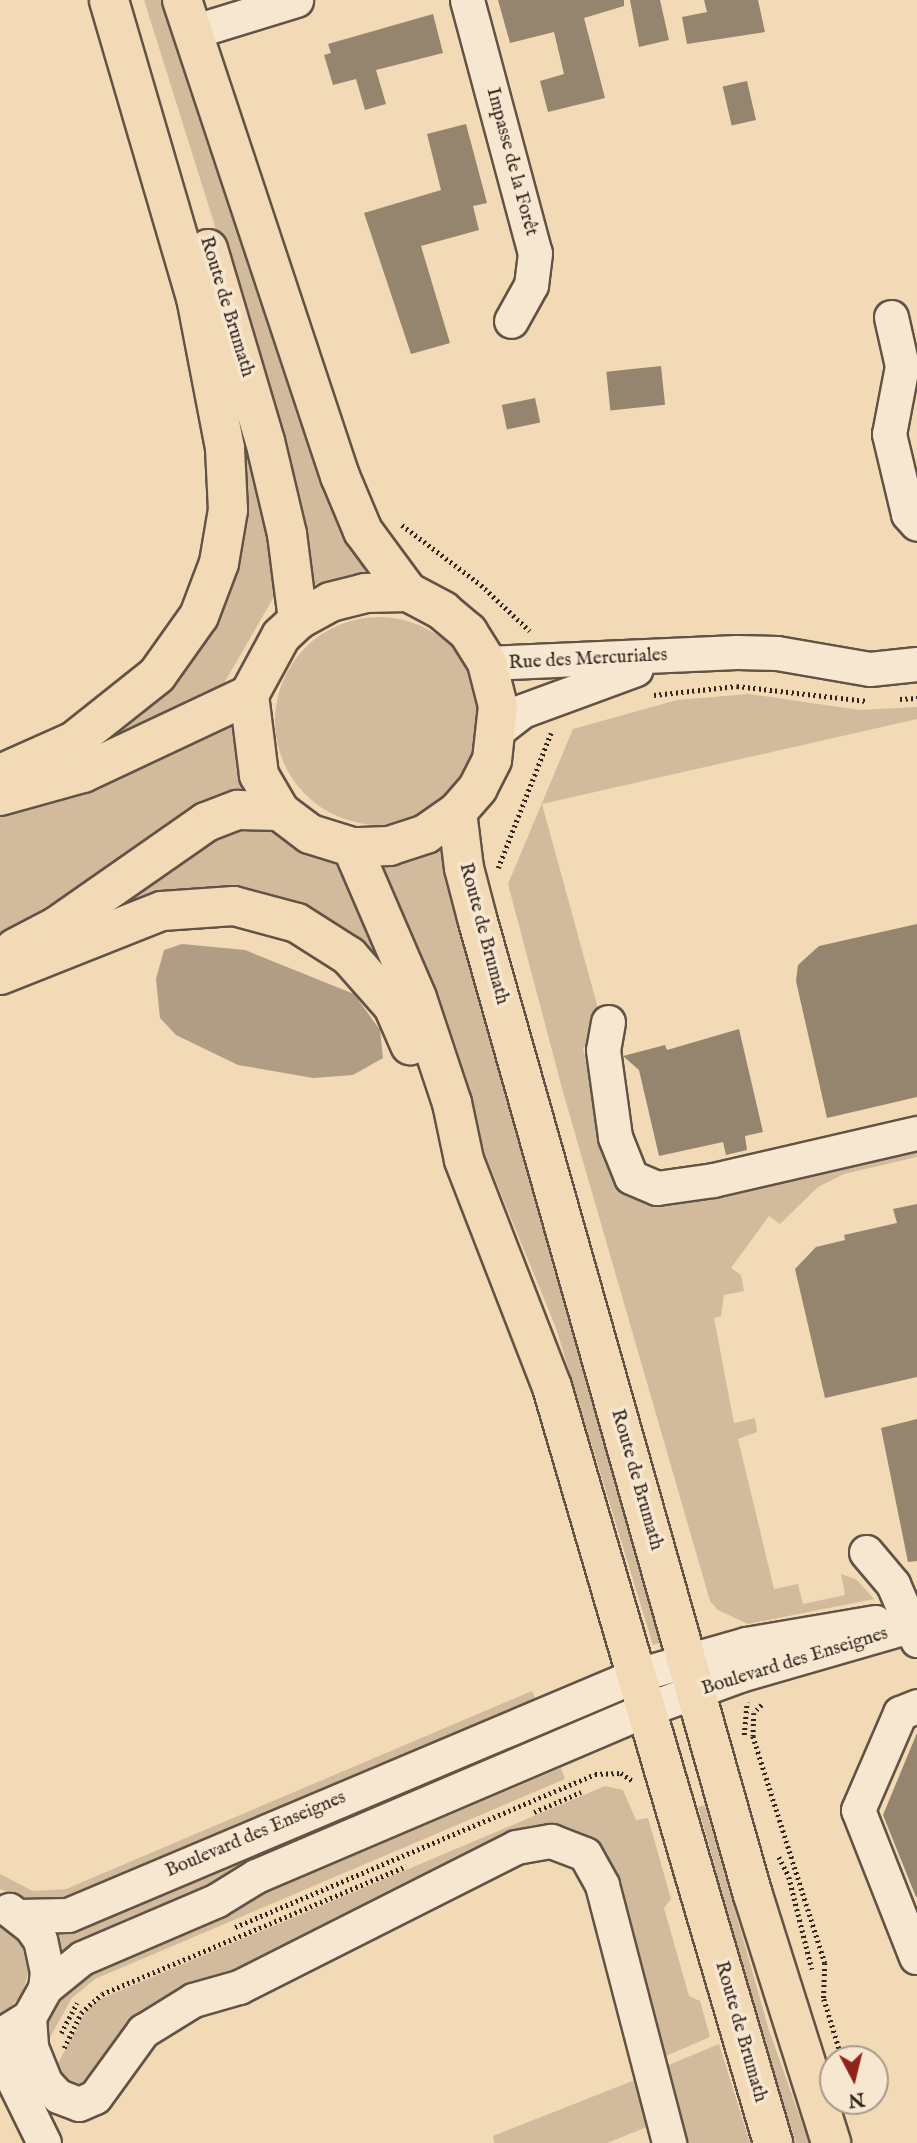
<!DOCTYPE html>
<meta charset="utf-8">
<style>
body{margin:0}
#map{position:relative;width:917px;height:2143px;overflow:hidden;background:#f2dab6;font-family:"IM FELL English",serif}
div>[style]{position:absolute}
.green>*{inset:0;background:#d1bb9c}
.round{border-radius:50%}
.water>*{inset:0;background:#b09d83}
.building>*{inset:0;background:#95846e;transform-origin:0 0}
.path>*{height:4.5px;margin-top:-2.25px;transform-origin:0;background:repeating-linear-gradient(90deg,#31261f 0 2px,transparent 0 5.5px)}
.roads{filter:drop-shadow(2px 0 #615345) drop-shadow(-2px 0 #615345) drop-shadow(0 2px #615345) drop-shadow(0 -2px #615345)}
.minor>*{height:33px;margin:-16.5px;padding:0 16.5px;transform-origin:16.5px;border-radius:16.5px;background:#f7e7d0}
.major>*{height:38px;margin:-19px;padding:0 19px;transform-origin:19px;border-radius:19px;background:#f2dab6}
span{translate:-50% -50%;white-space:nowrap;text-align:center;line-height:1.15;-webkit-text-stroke:7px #f7e7d0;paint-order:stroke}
.street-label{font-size:19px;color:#31261f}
.north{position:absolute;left:819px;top:2045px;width:70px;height:70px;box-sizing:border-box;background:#f7e7d0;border:2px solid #a89a89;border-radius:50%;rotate:173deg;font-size:19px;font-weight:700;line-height:28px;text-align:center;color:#31261f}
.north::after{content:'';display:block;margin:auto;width:24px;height:32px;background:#8f2418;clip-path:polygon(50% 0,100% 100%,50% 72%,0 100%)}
</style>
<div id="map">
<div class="green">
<div style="clip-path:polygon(144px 0,166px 0,368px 573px,312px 585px,253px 347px)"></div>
<div style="clip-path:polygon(218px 342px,265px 507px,275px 595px,223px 685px,81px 757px,205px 633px)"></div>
<div class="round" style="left:275px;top:617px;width:208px;height:208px"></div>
<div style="clip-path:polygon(749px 694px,860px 710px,917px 707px,917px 719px,542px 804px,602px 1023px,583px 1049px,610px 1163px,651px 1203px,666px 1204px,917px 1143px,917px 1157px,844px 1174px,818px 1187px,780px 1224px,769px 1216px,731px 1268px,741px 1275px,744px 1291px,724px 1295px,721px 1316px,714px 1318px,734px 1423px,755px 1418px,757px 1432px,738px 1439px,774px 1589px,798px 1584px,803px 1604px,845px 1595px,841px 1574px,857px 1580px,874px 1599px,748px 1624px,718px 1610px,710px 1601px,563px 1092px,508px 884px,573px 729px,677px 700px)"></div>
<div style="clip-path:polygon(231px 721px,238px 768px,247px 786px,183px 820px,0 936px,0 804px)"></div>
<div style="clip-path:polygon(267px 820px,333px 862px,350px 880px,395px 979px,293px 910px,79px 935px,216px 829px)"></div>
<div style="clip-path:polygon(444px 850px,667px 1641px,653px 1645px,556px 1328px,486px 1157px,424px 977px,380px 869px)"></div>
<div style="clip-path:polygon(532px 1691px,537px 1702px,64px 1902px,35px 1904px,0 1889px,0 1874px,33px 1891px,66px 1889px)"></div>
<div style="clip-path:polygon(547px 1727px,549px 1732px,248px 1859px,216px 1887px,63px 1952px,57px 1930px)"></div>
<div style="clip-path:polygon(561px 1768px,565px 1779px,95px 1979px,72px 1998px,45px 2046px,44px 2023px,57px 1998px,103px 1962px)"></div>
<div style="clip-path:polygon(605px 1786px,623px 1790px,636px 1820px,648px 1818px,671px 1899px,664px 1908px,689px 1996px,700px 2001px,710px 2037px,661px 2058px,580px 1836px,352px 1914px,83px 2087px,77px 2087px,63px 2074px,58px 2063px,86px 2011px,98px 2000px)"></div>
<div style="clip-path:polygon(705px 1805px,769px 2030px,809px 2143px,796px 2143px,771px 2063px,698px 1807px)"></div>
<div style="clip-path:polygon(0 1924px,20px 1941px,29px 1968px,22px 1996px,0 2016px)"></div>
<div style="clip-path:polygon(719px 2044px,750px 2143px,682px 2143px,664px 2067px)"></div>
<div style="clip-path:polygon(640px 2078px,652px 2125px,607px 2143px,494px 2143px,493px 2136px)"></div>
</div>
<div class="water">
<div style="clip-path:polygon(182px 944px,245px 950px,354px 994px,380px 1030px,383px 1058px,353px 1075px,313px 1078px,238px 1065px,176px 1035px,160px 1018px,156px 979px,164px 950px)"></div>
</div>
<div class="building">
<div style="clip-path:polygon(498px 0,624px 0,624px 6px,584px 18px,605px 98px,548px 112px,540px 81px,564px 74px,554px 32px,510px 43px)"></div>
<div style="clip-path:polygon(630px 0,660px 0,669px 40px,639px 47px)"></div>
<div style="clip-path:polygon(704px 0,758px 0,765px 32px,687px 44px,682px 17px,707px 12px)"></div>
<div style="clip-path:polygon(433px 14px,443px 53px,376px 70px,386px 104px,365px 110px,356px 79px,333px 85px,324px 55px,331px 53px,328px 44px)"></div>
<div style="left:747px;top:81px;width:40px;height:25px;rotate:77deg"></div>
<div style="clip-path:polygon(466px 124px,487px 203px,473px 206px,479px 230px,421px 246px,450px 343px,411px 354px,364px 213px,441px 190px,427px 134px)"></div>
<div style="left:661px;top:366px;width:39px;height:55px;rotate:84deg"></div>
<div style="left:535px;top:398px;width:25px;height:34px;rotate:78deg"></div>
<div style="clip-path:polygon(917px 924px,917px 1097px,827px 1118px,796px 981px,798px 965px,819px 946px)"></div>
<div style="clip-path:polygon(739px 1029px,763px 1132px,745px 1136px,747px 1150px,726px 1155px,723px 1142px,659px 1156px,639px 1070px,623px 1056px,665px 1045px,667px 1050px)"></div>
<div style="clip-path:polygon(917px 1204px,917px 1377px,825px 1398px,795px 1269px,816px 1247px,845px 1240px,844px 1235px,897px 1223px,893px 1209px)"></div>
<div style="clip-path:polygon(917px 1419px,917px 1561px,908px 1562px,881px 1428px)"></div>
<div style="clip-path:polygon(917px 1733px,917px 1897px,916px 1897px,883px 1815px)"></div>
</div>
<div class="path">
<div style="left:402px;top:525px;width:99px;rotate:37.2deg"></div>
<div style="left:481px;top:585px;width:67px;rotate:43.2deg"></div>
<div style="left:654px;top:695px;width:83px;rotate:-6.2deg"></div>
<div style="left:737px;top:686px;width:131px;rotate:6.6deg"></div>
<div style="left:900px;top:699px;width:17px;rotate:-3deg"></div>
<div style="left:498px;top:868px;width:145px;rotate:-68.6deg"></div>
<div style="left:762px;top:1705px;width:11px;rotate:135deg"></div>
<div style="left:754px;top:1713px;width:23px;rotate:92deg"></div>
<div style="left:753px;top:1736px;width:238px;rotate:72.4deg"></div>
<div style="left:825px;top:1963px;width:36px;rotate:92deg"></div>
<div style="left:824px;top:1999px;width:62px;rotate:73deg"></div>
<div style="left:744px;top:1735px;width:33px;rotate:-85deg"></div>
<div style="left:534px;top:1812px;width:51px;rotate:-23.1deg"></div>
<div style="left:779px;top:1857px;width:22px;rotate:63deg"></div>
<div style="left:789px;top:1877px;width:95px;rotate:76deg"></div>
<div style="left:235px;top:1927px;width:391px;rotate:-23deg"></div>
<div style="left:595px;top:1774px;width:26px;rotate:-2deg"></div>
<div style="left:621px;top:1773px;width:14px;rotate:34deg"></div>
<div style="left:61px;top:2033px;width:34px;rotate:-62deg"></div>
<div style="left:64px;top:2048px;width:39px;rotate:-64deg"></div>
<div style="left:81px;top:2013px;width:28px;rotate:-42deg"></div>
<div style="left:102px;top:1994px;width:330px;rotate:-22.8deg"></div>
</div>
<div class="roads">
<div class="minor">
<div style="left:467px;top:0;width:262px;rotate:75deg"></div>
<div style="left:535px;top:253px;width:32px;rotate:97deg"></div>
<div style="left:531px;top:285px;width:41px;rotate:119.1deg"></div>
<div style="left:192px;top:32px;width:109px;rotate:-17.1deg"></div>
<div style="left:891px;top:317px;width:50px;rotate:77.3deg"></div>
<div style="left:902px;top:366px;width:69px;rotate:100.8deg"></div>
<div style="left:889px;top:434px;width:82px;rotate:76.6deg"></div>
<div style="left:908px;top:514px;width:13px;rotate:48deg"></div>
<div style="left:487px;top:663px;width:250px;rotate:-2.5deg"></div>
<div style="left:737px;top:652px;width:40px;rotate:1.4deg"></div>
<div style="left:777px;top:653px;width:94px;rotate:9.8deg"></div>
<div style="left:870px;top:669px;width:47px;rotate:-6.1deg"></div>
<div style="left:499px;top:729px;width:29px;rotate:-38deg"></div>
<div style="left:522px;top:711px;width:121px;rotate:-20.2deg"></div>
<div style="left:608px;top:1022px;width:28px;rotate:100deg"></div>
<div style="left:603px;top:1050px;width:88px;rotate:82.1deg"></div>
<div style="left:615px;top:1137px;width:43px;rotate:68.2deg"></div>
<div style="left:631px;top:1177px;width:28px;rotate:23deg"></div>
<div style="left:657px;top:1188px;width:57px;rotate:-8.1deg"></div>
<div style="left:713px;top:1180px;width:209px;rotate:-13deg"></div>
<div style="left:866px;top:1552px;width:42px;rotate:49.8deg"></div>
<div style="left:893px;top:1584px;width:61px;rotate:66.8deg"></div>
<div style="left:19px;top:1916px;width:49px;rotate:-1.2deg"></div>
<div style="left:68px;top:1915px;width:618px;rotate:-22.87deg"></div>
<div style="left:637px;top:1675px;width:113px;rotate:-15.9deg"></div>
<div style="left:746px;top:1644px;width:131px;rotate:-9.7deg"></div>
<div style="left:916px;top:1957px;width:158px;rotate:-111.5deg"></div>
<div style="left:858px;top:1810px;width:106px;rotate:-66.6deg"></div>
<div style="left:900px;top:1713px;width:18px;rotate:-22deg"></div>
<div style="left:45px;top:1988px;width:48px;rotate:-39deg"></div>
<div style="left:82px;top:1958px;width:147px;rotate:-23.2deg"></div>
<div style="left:217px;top:1900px;width:46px;rotate:-31.6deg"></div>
<div style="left:256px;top:1876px;width:425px;rotate:-23.1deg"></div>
<div style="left:647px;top:1709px;width:99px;rotate:-20.1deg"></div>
<div style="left:740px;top:1675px;width:184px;rotate:-16.1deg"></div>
<div style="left:29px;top:2017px;width:30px;rotate:86deg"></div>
<div style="left:31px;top:2047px;width:38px;rotate:68deg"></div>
<div style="left:45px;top:2082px;width:19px;rotate:47deg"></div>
<div style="left:58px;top:2096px;width:22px;rotate:21deg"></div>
<div style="left:79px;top:2104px;width:17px;rotate:-24deg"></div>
<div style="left:95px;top:2097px;width:82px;rotate:-54deg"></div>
<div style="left:143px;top:2031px;width:59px;rotate:-31.8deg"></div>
<div style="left:193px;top:2000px;width:48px;rotate:-15.8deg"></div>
<div style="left:239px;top:1987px;width:310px;rotate:-26.8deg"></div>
<div style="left:516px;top:1847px;width:36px;rotate:-10deg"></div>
<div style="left:551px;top:1841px;width:36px;rotate:21deg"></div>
<div style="left:585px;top:1854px;width:35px;rotate:61deg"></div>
<div style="left:602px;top:1885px;width:267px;rotate:75.4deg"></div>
<div style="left:0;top:2035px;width:34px;rotate:-32deg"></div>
<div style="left:29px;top:2017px;width:33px;rotate:-61deg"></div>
<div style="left:45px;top:1988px;width:16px;rotate:-83deg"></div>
<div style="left:47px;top:1972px;width:33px;rotate:-102deg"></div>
<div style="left:40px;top:1940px;width:16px;rotate:-125deg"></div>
<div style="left:31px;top:1927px;width:28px;rotate:-142deg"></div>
<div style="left:0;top:2053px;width:100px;rotate:63.9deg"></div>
</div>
<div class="major">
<div style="left:182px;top:0;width:502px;rotate:71.64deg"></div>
<div style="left:340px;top:476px;width:60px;rotate:67.3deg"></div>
<div style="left:363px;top:531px;width:76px;rotate:53.6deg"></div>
<div style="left:208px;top:249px;width:200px;rotate:73.5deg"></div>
<div style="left:265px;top:441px;width:96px;rotate:76.7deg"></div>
<div style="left:287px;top:534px;width:87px;rotate:82.7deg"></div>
<div style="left:408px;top:592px;width:40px;rotate:28deg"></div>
<div style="left:443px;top:611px;width:33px;rotate:40deg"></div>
<div style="left:468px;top:632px;width:36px;rotate:58deg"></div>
<div style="left:487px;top:663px;width:44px;rotate:75.7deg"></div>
<div style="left:498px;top:706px;width:54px;rotate:96.3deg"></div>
<div style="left:492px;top:760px;width:31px;rotate:117deg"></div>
<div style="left:478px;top:788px;width:32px;rotate:131deg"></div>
<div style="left:457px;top:812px;width:38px;rotate:145deg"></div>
<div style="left:426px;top:834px;width:38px;rotate:162deg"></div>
<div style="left:390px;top:846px;width:38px;rotate:178deg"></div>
<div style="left:352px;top:847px;width:44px;rotate:-162.8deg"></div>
<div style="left:310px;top:834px;width:38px;rotate:-143deg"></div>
<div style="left:280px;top:811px;width:42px;rotate:-120.3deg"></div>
<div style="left:259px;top:775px;width:81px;rotate:-97.1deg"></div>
<div style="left:249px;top:695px;width:67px;rotate:-61.5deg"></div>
<div style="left:281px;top:636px;width:23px;rotate:-43deg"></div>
<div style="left:298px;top:620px;width:37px;rotate:-29deg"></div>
<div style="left:330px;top:602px;width:36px;rotate:-14deg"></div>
<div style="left:365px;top:593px;width:43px;rotate:-1.3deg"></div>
<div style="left:0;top:774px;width:81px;rotate:-24deg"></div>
<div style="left:74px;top:741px;width:106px;rotate:-38.5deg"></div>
<div style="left:157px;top:675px;width:72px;rotate:-54.6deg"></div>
<div style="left:199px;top:616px;width:57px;rotate:-69.3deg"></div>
<div style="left:219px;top:563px;width:54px;rotate:-80.4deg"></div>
<div style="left:228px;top:510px;width:62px;rotate:-92.8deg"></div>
<div style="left:225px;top:448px;width:153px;rotate:-100.9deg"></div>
<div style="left:196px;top:298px;width:310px;rotate:-106.3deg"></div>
<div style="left:0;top:796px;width:86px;rotate:-15.5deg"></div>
<div style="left:83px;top:773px;width:183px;rotate:-25.2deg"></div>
<div style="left:457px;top:812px;width:56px;rotate:82.9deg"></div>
<div style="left:464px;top:868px;width:52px;rotate:75.4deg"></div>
<div style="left:477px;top:918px;width:1015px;rotate:74.23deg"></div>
<div style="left:753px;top:1895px;width:260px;rotate:72.5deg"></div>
<div style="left:352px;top:847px;width:164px;rotate:66.7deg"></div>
<div style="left:417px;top:998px;width:111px;rotate:71.6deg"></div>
<div style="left:452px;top:1103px;width:58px;rotate:78.1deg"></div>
<div style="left:464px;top:1160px;width:243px;rotate:68.8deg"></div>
<div style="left:552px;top:1387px;width:788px;rotate:73.7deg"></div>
<div style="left:15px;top:948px;width:47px;rotate:-27.6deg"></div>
<div style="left:57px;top:926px;width:182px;rotate:-34.9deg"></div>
<div style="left:206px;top:822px;width:34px;rotate:-21deg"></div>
<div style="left:238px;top:810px;width:42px;rotate:1.4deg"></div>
<div style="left:0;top:975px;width:174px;rotate:-21.6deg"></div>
<div style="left:162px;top:911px;width:72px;rotate:-4deg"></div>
<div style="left:234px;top:906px;width:65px;rotate:15.1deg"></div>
<div style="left:297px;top:923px;width:62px;rotate:32.4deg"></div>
<div style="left:349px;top:956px;width:67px;rotate:48.7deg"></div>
<div style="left:393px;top:1006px;width:43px;rotate:66.4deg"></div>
</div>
</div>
<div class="street-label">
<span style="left:511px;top:162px;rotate:75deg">Impasse de la Forêt</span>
<span style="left:226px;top:307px;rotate:73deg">Route de Brumath</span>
<span style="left:588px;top:660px;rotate:-3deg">Rue des Mercuriales</span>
<span style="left:483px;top:934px;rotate:75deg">Route de Brumath</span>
<span style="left:636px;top:1480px;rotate:74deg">Route de Brumath</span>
<span style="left:795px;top:1662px;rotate:-17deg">Boulevard des Enseignes</span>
<span style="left:256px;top:1835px;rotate:-23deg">Boulevard des Enseignes</span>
<span style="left:740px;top:2032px;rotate:74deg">Route de Brumath</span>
</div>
<div class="north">N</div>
</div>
